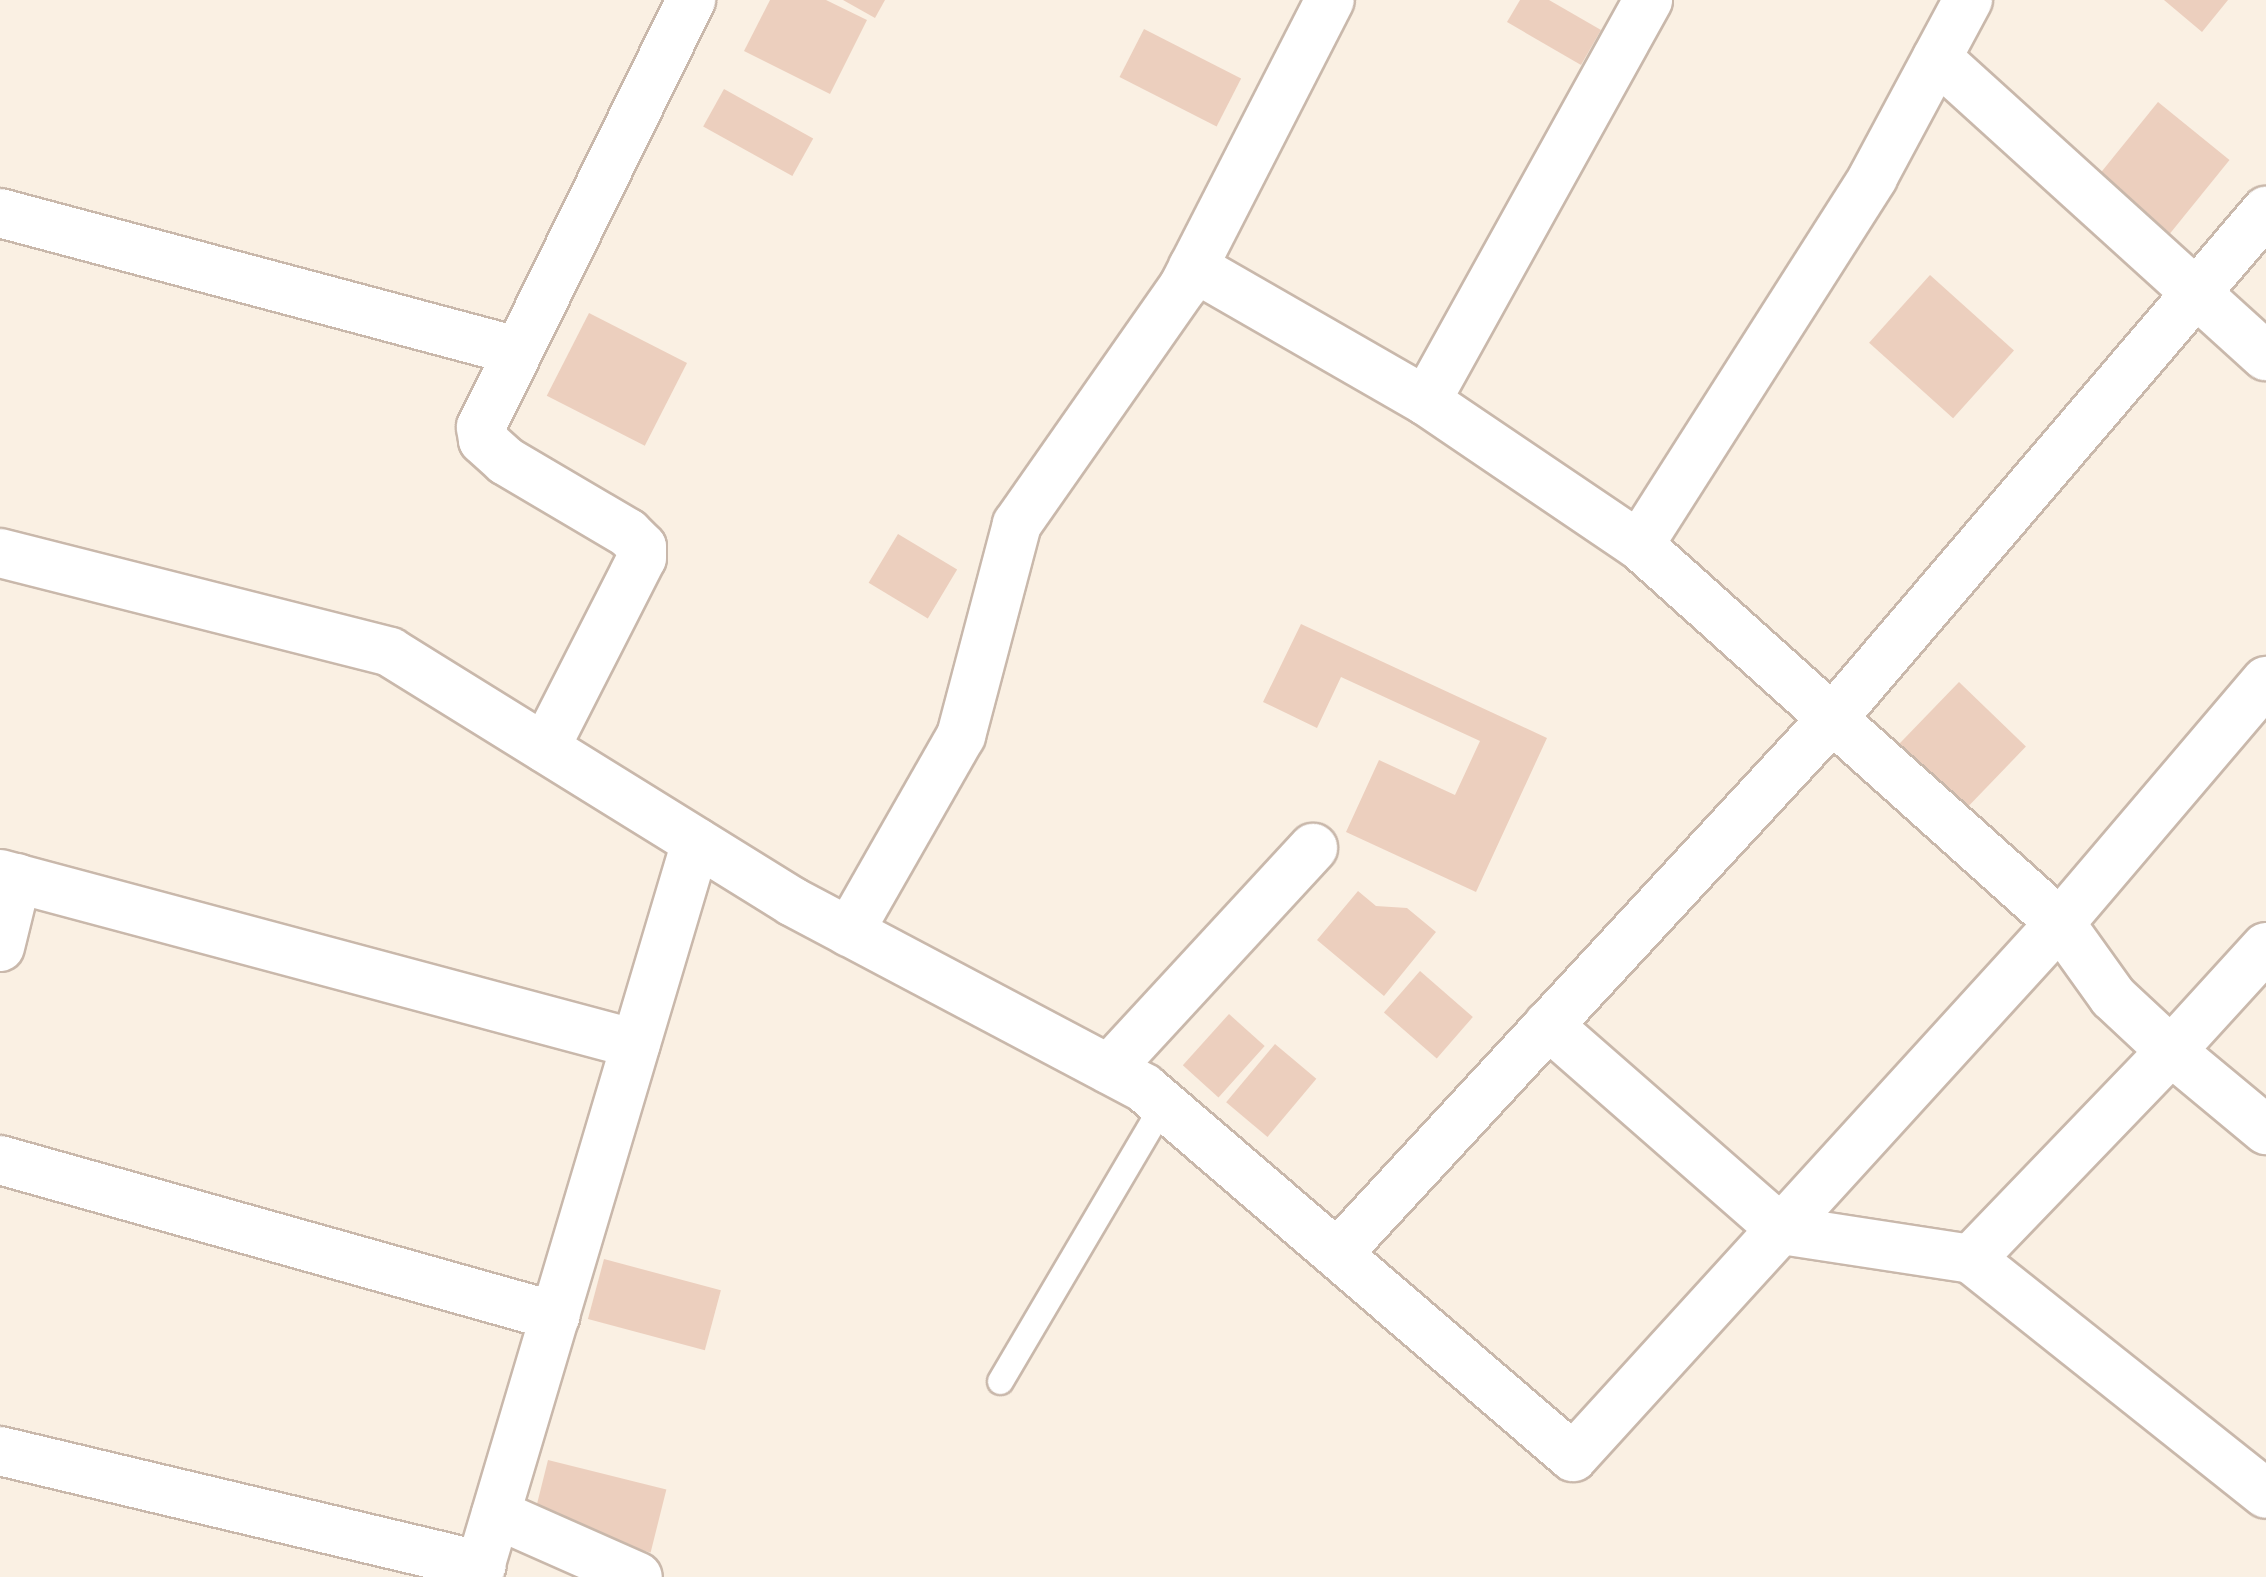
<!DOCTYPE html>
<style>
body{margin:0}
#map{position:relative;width:2266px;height:1577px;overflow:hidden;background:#faf0e3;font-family:Signika,sans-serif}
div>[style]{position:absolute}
.building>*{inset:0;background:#eccfbe;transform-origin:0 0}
.roads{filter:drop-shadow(2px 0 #c9b8ab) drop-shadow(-2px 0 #c9b8ab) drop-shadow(0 2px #c9b8ab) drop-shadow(0 -2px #c9b8ab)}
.service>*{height:25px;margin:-12.5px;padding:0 12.5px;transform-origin:12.5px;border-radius:12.5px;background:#fff}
.minor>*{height:48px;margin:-24px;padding:0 24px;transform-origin:24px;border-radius:24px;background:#fff}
span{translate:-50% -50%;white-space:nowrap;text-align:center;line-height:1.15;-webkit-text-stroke:8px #fdf4e9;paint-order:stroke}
</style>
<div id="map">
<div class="building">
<div style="clip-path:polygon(770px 0,826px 0,867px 20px,830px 94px,744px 51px)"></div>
<div style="clip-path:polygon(843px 0,885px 0,875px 18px)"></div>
<div style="clip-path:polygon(1520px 0,1549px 0,1601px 30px,1581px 65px,1507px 22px)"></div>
<div style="clip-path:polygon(2164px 0,2228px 0,2202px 32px)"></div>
<div style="left:1144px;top:29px;width:109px;height:54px;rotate:27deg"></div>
<div style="left:724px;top:89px;width:102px;height:43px;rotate:29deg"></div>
<div style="left:2158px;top:102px;width:92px;height:101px;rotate:39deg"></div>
<div style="left:1930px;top:275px;width:113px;height:91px;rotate:42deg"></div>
<div style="left:589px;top:313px;width:110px;height:93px;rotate:27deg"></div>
<div style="left:898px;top:534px;width:69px;height:57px;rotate:31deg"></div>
<div style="clip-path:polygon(1301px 624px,1547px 738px,1476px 892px,1346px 832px,1379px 760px,1455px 795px,1480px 741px,1341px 677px,1317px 728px,1263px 702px)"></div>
<div style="left:1959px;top:682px;width:93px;height:97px;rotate:44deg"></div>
<div style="clip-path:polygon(1358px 891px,1376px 906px,1407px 908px,1436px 932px,1384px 996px,1317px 940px)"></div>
<div style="left:1420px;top:971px;width:70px;height:55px;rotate:41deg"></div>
<div style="left:1229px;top:1014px;width:48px;height:69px;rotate:42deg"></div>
<div style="left:1275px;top:1044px;width:54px;height:76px;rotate:40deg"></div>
<div style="left:604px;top:1259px;width:121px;height:62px;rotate:15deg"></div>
<div style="left:548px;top:1460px;width:122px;height:65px;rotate:14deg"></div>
</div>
<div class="roads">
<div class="service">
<div style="left:1000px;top:1381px;width:321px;rotate:-59.5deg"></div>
</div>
<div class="minor">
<div style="left:1937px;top:58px;width:444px;rotate:42.2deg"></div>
<div style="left:0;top:213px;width:535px;rotate:14.95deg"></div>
<div style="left:1193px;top:267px;width:269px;rotate:29.9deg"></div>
<div style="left:1426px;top:401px;width:257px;rotate:34.1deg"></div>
<div style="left:1639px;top:545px;width:566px;rotate:41.92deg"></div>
<div style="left:2060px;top:923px;width:91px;rotate:54.4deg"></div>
<div style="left:2113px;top:997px;width:79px;rotate:43deg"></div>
<div style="left:2171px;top:1051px;width:289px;rotate:133.9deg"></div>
<div style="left:1426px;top:401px;width:458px;rotate:-61deg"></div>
<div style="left:1639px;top:545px;width:436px;rotate:-57.5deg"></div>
<div style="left:1873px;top:177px;width:201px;rotate:-61.8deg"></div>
<div style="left:0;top:553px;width:402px;rotate:14.2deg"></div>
<div style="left:390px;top:652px;width:474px;rotate:31.8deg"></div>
<div style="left:793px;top:902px;width:397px;rotate:27.9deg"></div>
<div style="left:1144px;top:1088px;width:566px;rotate:40.7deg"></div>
<div style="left:1573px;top:1457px;width:723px;rotate:-47.64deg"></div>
<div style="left:2060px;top:923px;width:318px;rotate:-49.6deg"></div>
<div style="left:545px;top:748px;width:213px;rotate:-63deg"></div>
<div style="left:642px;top:558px;width:11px;rotate:-90deg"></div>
<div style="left:642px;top:547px;width:20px;rotate:-135deg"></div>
<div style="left:628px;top:533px;width:142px;rotate:-149.5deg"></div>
<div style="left:506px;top:461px;width:31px;rotate:-138deg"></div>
<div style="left:483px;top:440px;width:13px;rotate:-99deg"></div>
<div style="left:481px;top:427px;width:476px;rotate:-63.8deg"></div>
<div style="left:0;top:874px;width:658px;rotate:14.97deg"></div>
<div style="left:849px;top:932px;width:226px;rotate:-60.3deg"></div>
<div style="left:961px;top:736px;width:219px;rotate:-75.2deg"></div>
<div style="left:1017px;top:524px;width:289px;rotate:-55deg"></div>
<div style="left:1183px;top:287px;width:322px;rotate:-62.9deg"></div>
<div style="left:0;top:947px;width:71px;rotate:-76.2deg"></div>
<div style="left:2266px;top:947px;width:141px;rotate:132.4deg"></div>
<div style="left:2171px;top:1051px;width:124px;rotate:39.7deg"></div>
<div style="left:1548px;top:1025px;width:311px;rotate:41.2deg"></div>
<div style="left:1782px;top:1230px;width:191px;rotate:8.7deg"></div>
<div style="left:1971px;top:1259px;width:377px;rotate:38.5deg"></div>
<div style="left:1109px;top:1069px;width:301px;rotate:-47.3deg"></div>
<div style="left:0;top:1160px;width:577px;rotate:15.7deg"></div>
<div style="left:1337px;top:1254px;width:727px;rotate:-47.23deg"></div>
<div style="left:1831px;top:720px;width:670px;rotate:-49.48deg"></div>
<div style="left:0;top:1451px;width:495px;rotate:13.4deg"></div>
<div style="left:496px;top:1514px;width:155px;rotate:23.9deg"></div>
<div style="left:477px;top:1577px;width:767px;rotate:-73.41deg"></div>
</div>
</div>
</div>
